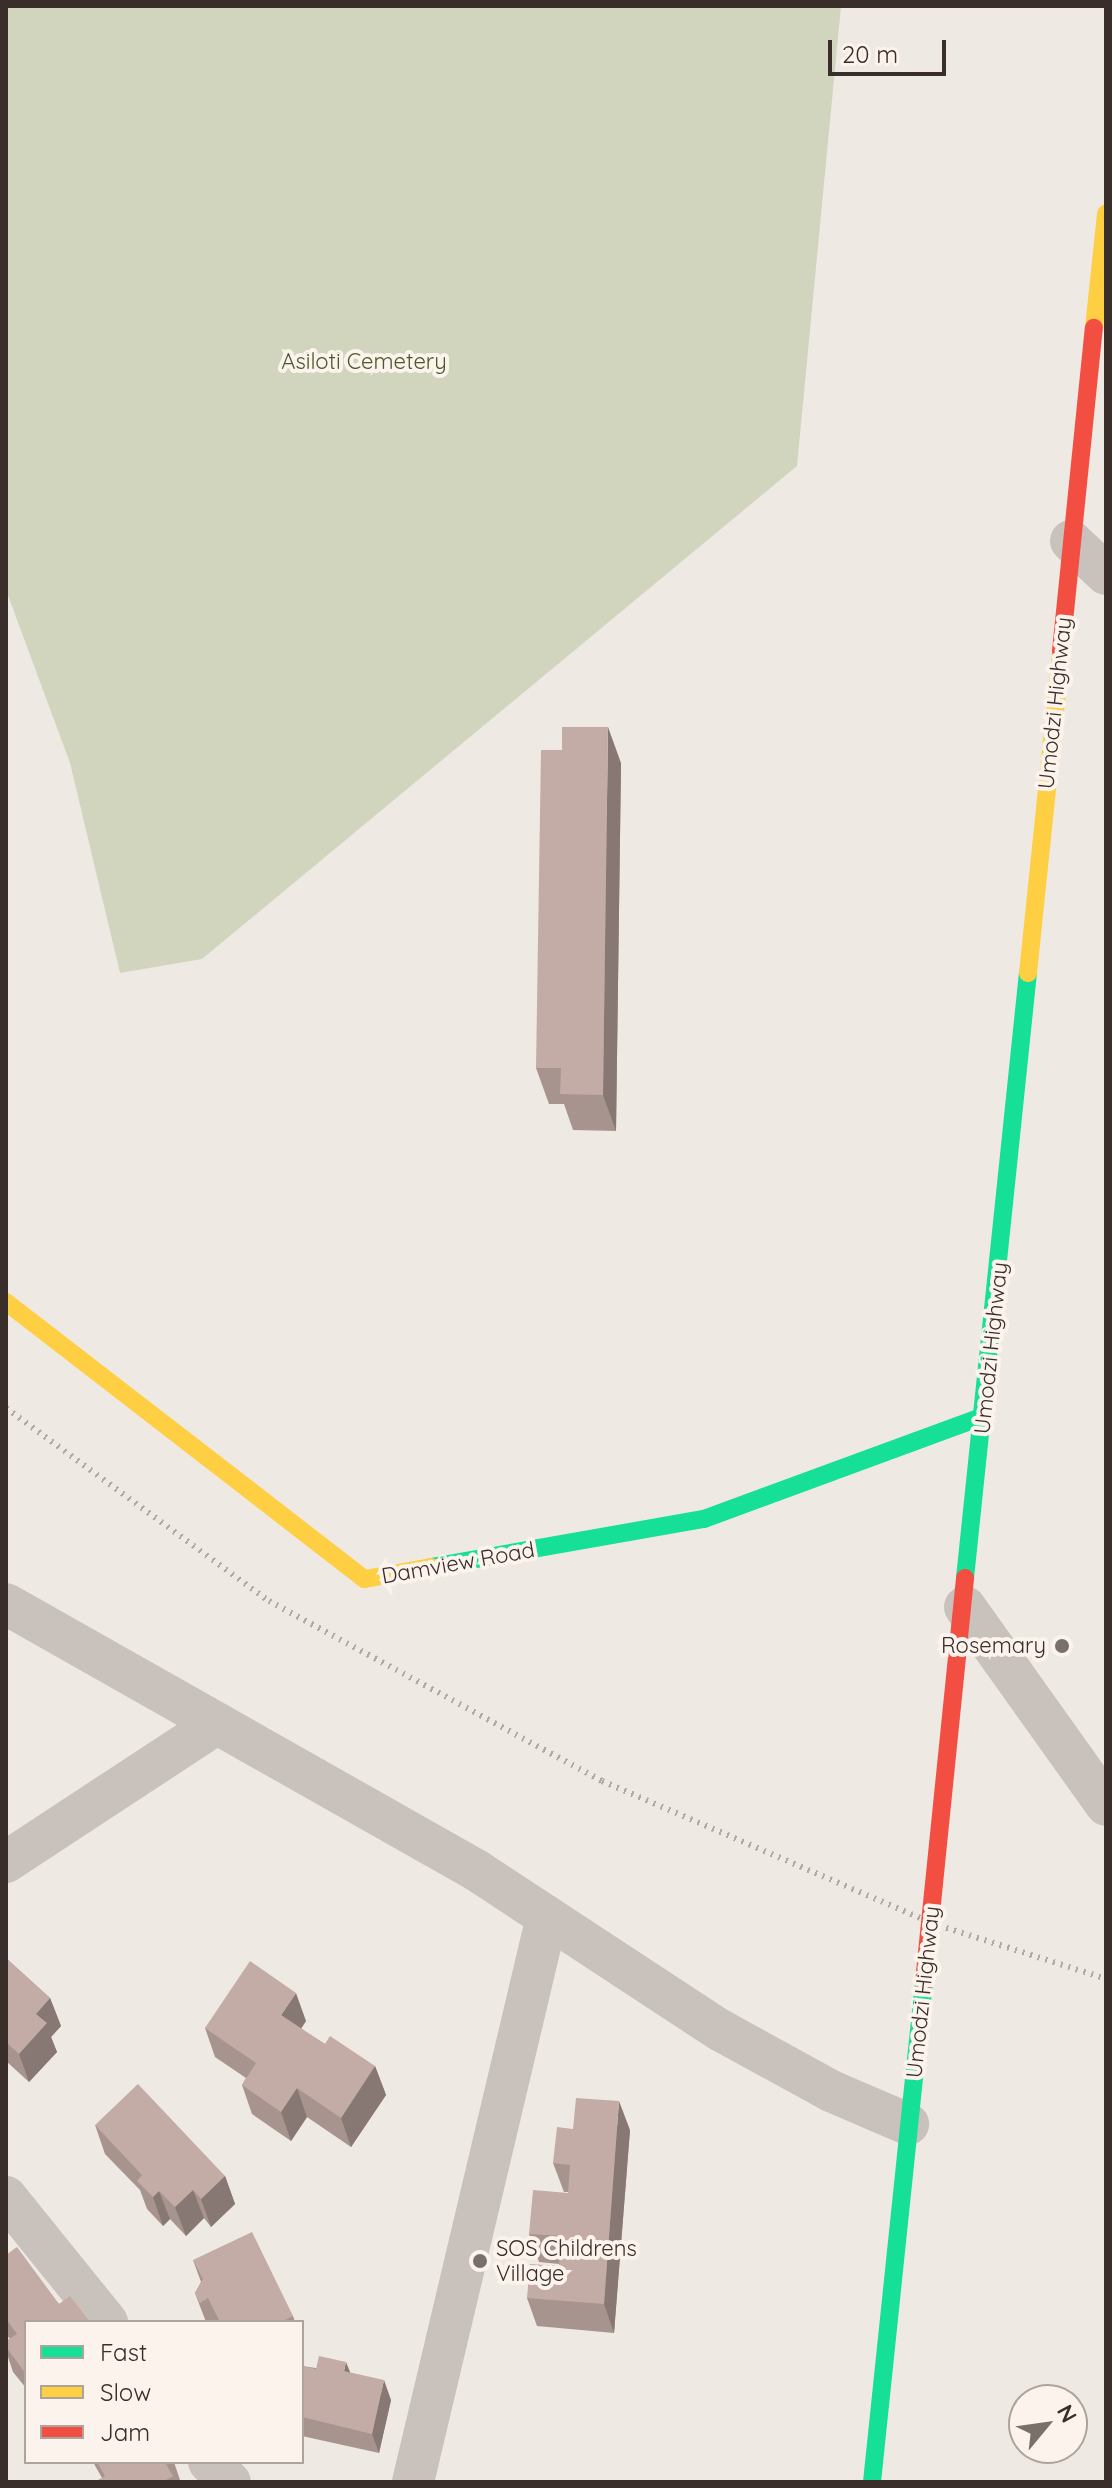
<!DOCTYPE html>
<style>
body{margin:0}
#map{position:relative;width:1112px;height:2488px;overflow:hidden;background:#efe9e4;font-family:Quicksand,sans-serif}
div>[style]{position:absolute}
.green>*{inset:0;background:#d1d5be}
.street>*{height:42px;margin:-21px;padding:0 21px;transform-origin:21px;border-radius:21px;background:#c9c2bc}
.fast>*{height:18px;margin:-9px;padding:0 9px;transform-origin:9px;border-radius:9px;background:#16e098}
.slow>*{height:18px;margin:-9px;padding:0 9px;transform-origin:9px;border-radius:9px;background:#ffcf43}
.jam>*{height:18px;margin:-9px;padding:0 9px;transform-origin:9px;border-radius:9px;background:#f24e42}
.rail>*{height:6px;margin-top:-3px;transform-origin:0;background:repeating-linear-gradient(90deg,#b0aaa7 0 2px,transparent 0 8px)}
.wall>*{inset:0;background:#a8948e}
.shaded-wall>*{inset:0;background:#887874}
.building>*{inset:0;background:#c3aca5}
.dots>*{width:22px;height:22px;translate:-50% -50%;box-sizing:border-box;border:4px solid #fbf3ec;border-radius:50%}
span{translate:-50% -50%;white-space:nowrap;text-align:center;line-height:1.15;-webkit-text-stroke:8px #fbf3ec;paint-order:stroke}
.park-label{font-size:22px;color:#4a592c}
.street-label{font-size:22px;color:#3a2e2a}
.poi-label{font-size:22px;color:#3a2e2a}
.right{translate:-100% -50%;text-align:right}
.left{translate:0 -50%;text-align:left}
.frame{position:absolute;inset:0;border:8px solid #3a2e2a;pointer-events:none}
.legend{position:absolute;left:24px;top:2320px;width:280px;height:144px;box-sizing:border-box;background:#fbf3ec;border:2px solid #aea49e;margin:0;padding:10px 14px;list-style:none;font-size:24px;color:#3a2e2a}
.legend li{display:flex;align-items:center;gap:16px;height:40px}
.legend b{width:40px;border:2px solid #aea49e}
.north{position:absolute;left:1008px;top:2384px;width:80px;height:80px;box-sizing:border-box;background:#fbf3ec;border:2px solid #aea49e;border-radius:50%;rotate:61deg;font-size:22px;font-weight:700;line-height:32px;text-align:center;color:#3a2e2a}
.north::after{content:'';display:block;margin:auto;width:28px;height:36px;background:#796f6b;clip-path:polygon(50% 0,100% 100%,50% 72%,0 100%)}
.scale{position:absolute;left:828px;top:40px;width:118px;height:36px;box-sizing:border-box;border:4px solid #3a2e2a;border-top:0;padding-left:10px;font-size:24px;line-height:28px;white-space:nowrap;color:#3a2e2a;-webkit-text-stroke:6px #fbf3ec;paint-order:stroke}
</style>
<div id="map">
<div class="green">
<div style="clip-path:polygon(6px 6px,841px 6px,797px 466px,202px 959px,120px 973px,70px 763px,6px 590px)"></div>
</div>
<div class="street">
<div style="left:1071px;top:541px;width:48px;rotate:43.3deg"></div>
<div style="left:6px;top:1604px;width:540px;rotate:29.51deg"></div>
<div style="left:476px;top:1870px;width:292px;rotate:33.3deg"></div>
<div style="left:720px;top:2030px;width:127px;rotate:28.8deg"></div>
<div style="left:831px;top:2091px;width:84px;rotate:23.2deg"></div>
<div style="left:965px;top:1607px;width:243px;rotate:54.5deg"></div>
<div style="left:6px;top:1862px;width:251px;rotate:-33.3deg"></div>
<div style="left:6px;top:2197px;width:161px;rotate:51.1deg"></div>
<div style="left:209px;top:2462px;width:29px;rotate:44deg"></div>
<div style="left:413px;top:2482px;width:581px;rotate:-76.66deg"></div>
</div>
<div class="fast">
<div style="left:431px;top:1567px;width:277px;rotate:-10deg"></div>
<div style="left:704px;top:1519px;width:298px;rotate:-20.2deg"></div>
<div style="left:965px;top:1578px;width:608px;rotate:-84.06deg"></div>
<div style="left:872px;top:2482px;width:503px;rotate:-84.06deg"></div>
</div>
<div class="slow">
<div style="left:1094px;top:328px;width:115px;rotate:-84deg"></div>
<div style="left:1028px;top:973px;width:324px;rotate:-84.1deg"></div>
<div style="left:6px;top:1302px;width:453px;rotate:37.7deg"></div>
<div style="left:365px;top:1579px;width:67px;rotate:-10.3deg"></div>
</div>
<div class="jam">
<div style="left:1061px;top:651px;width:325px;rotate:-84.2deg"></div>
<div style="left:924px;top:1982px;width:406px;rotate:-84.2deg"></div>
</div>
<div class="rail">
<div style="left:6px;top:1408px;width:326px;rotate:36.3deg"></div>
<div style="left:269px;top:1601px;width:379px;rotate:28.4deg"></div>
<div style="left:602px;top:1781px;width:358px;rotate:23.3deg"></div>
<div style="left:931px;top:1923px;width:184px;rotate:17.7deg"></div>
</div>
<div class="wall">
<div style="clip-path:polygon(621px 763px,616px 1131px,573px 1130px,564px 1104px,549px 1104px,536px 1068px)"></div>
<div style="clip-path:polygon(6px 1958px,50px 1998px,61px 2026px,51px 2037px,57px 2052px,29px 2082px,6px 2061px)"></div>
<div style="clip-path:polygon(306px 2021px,301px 2029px,325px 2044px,375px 2066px,386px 2095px,351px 2147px,307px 2117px,291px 2141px,252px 2114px,242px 2085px,246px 2078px,215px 2057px,205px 2028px)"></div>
<div style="clip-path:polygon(95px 2125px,225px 2176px,235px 2204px,211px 2227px,204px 2218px,186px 2236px,170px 2219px,163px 2226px,147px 2209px,140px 2190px,105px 2154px)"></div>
<div style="clip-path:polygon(573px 2129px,630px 2130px,614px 2333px,537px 2326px,527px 2298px,559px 2266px,559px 2264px,539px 2262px,529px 2234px,568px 2193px,568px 2192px,564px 2192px,553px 2163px)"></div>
<div style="clip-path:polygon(6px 2255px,59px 2304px,90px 2322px,26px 2322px,26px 2388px,13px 2372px,6px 2351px,6px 2341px,10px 2339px,6px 2334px)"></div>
<div style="clip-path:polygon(193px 2260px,293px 2316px,295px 2322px,206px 2322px,195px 2293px,201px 2282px)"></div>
<div style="clip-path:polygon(302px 2366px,350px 2373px,391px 2400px,379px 2453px,302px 2436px)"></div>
<div style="clip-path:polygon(93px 2462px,174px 2462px,180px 2480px,177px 2482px,95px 2482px,102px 2478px)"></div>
</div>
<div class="shaded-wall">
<div style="clip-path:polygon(608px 727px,621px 763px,616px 1131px,603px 1095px)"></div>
<div style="clip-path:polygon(296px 1993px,306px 2021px,291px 2043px,281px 2015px)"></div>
<div style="clip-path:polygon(50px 1998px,61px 2026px,51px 2037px,57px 2052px,29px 2082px,19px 2054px,36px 2014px)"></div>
<div style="clip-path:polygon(375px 2066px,386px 2095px,351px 2147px,341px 2118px)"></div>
<div style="clip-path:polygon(297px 2088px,307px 2117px,291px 2141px,281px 2112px)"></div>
<div style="clip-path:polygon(619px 2101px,630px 2130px,614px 2333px,604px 2304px)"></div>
<div style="clip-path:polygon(225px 2176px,235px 2204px,211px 2227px,201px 2199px)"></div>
<div style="clip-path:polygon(193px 2190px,204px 2218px,186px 2236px,175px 2207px)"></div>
<div style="clip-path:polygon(159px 2191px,170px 2219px,163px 2226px,153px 2197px)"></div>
<div style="clip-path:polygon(346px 2362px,354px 2382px,344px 2371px)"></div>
<div style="clip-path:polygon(384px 2380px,391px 2400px,379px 2453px,372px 2434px)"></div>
</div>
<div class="building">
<div style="clip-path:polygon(562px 727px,608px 727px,603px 1095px,560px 1094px,561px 1068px,536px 1068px,541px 750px,562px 750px)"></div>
<div style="clip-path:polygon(6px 1958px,50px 1998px,36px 2014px,47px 2023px,19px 2054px,6px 2042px)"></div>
<div style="clip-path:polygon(250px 1961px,296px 1993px,281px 2015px,325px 2044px,330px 2036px,375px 2066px,341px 2118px,297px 2088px,281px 2112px,242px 2085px,256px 2063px,205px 2028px)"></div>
<div style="clip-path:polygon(138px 2084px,225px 2176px,201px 2199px,193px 2190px,175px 2207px,159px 2191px,153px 2197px,137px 2181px,142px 2175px,95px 2125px)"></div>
<div style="clip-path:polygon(576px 2098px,619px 2101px,604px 2304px,527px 2298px,530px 2264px,559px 2266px,561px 2236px,529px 2234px,533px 2190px,568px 2193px,570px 2165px,553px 2163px,557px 2127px,573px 2129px)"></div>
<div style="clip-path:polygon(252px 2232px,293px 2316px,281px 2322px,220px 2322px,208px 2298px,200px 2303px,195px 2293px,203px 2279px,193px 2260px)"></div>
<div style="clip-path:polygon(17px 2247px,59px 2304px,70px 2296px,90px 2322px,26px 2322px,26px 2374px,6px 2347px,6px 2341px,17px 2334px,6px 2319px,6px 2255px)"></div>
<div style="clip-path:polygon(319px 2356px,346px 2362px,344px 2371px,384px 2380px,372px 2434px,302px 2417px,302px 2366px,316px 2369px)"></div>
<div style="clip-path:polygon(97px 2462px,170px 2462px,166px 2464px,173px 2476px,163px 2482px,95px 2482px,105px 2476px)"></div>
</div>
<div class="dots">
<div style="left:1062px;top:1646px;background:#796f6b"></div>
<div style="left:480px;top:2261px;background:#796f6b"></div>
</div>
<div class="park-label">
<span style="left:364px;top:362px">Asiloti Cemetery</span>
</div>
<div class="street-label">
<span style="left:1055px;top:703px;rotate:-84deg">Umodzi Highway</span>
<span style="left:991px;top:1348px;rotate:-84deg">Umodzi Highway</span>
<span style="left:458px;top:1563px;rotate:-10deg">Damview Road</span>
<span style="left:923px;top:1992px;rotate:-84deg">Umodzi Highway</span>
</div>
<div class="poi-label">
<span class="right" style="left:1046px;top:1646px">Rosemary</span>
<span class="left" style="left:496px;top:2261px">SOS Childrens<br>Village</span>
</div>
<div class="frame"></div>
<ul class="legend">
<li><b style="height:10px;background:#16e098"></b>Fast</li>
<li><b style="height:10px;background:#ffcf43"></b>Slow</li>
<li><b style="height:10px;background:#f24e42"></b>Jam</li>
</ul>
<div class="north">N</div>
<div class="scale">20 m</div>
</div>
